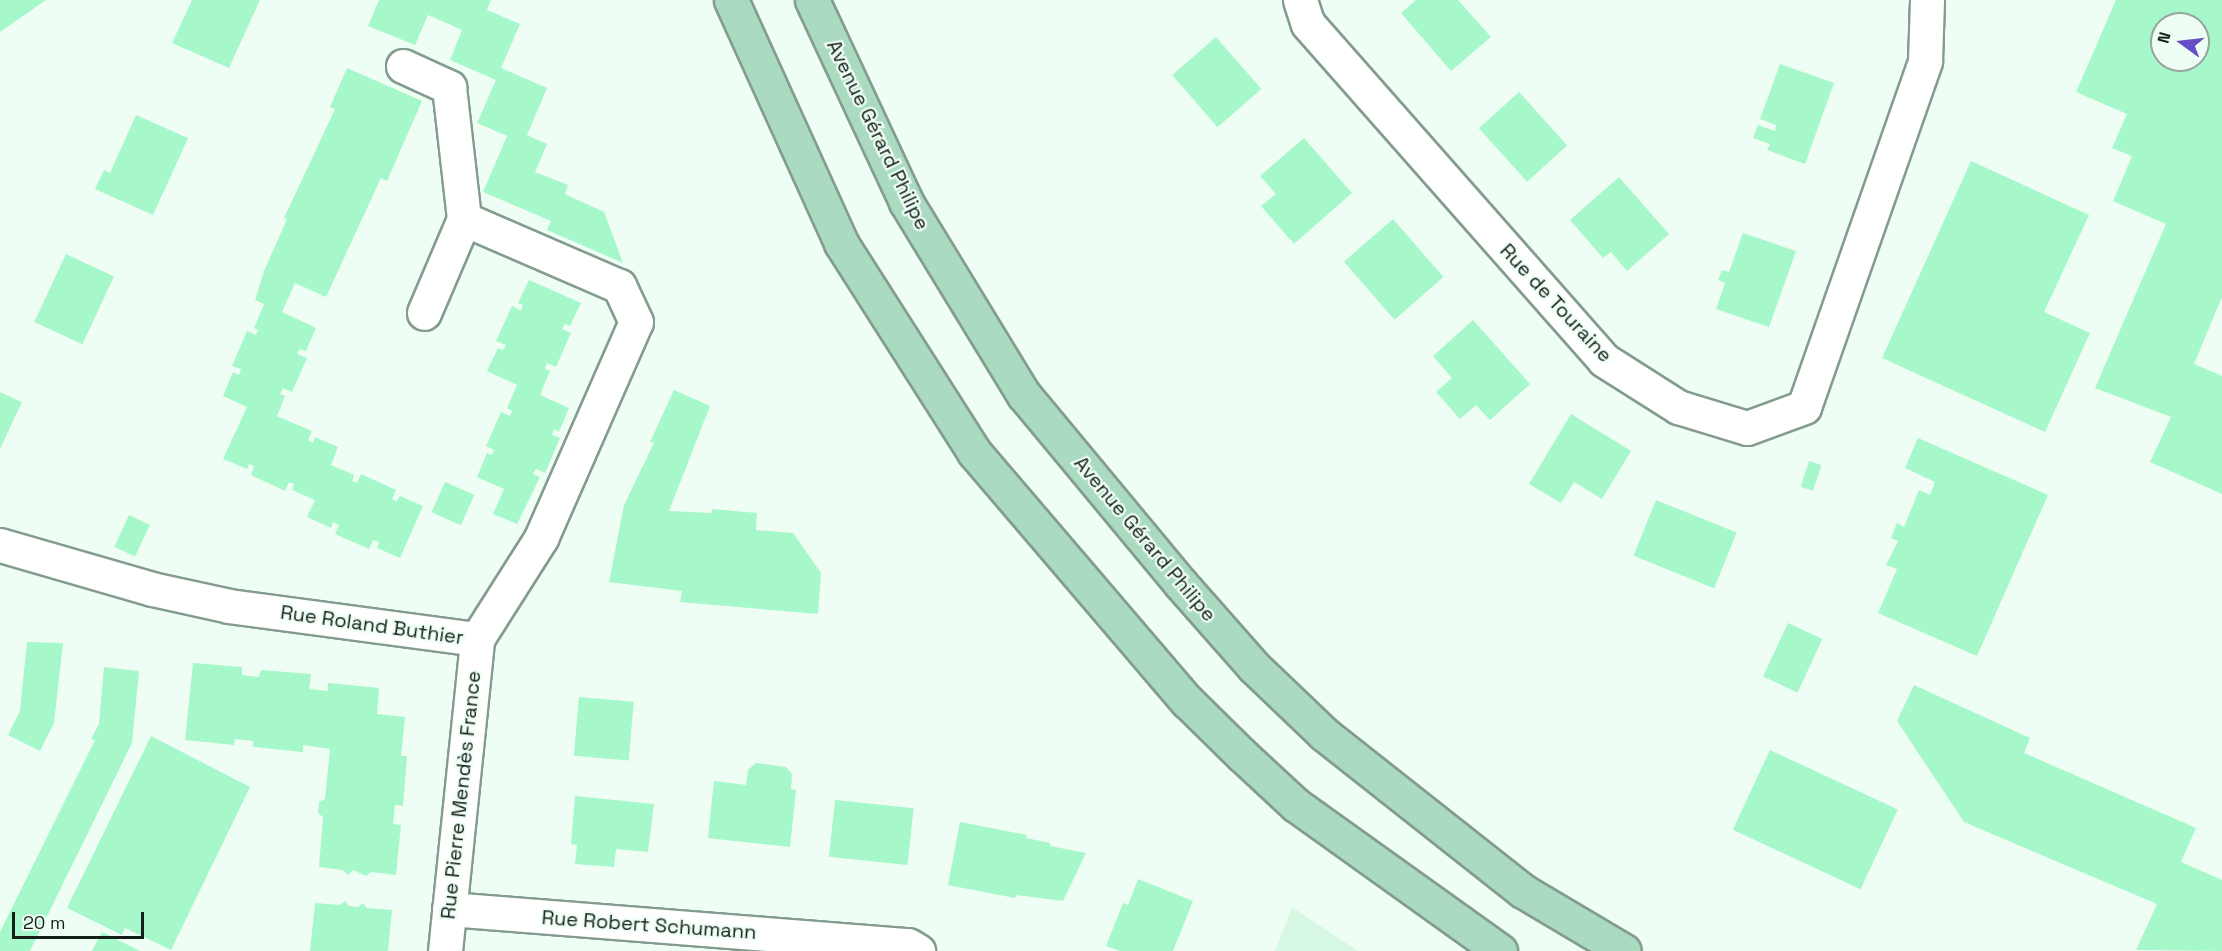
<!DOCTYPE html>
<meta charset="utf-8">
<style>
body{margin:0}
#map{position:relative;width:2222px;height:951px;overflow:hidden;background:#eefef4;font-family:"Space Grotesk",sans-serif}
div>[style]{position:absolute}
.built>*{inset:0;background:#d7f9e4}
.building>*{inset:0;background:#a6f7c9;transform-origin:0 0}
.roads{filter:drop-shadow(2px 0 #839c8d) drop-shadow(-2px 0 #839c8d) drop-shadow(0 2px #839c8d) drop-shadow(0 -2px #839c8d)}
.minor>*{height:33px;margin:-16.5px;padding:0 16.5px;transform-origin:16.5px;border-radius:16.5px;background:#fff}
.major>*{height:33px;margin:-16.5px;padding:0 16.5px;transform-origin:16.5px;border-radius:16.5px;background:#aadac0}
span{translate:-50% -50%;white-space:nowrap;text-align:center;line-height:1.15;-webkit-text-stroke:4.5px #eefef4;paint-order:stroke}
.street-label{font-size:20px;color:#151f19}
.north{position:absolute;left:2150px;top:12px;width:60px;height:60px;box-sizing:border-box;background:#eefef4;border:2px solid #97a59c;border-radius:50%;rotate:285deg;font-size:16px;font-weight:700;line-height:24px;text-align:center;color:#151f19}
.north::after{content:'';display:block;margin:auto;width:21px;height:27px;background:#674ec7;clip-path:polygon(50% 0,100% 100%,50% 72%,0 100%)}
.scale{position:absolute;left:12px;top:912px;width:132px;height:27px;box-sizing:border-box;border:3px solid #151f19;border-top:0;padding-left:8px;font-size:18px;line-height:21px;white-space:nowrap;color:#151f19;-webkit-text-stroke:4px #eefef4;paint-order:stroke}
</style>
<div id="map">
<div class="built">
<div style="clip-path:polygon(1292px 907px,1358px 951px,1275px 951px)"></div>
</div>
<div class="building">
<div style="clip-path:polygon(0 0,46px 0,0 32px)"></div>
<div style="clip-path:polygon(192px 0,260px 0,229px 68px,172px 43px)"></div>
<div style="clip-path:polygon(379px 0,491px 0,487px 10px,520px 24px,501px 68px,547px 88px,527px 135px,547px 144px,535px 172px,568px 185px,565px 194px,604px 212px,623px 263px,547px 230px,551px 221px,483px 192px,507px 136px,477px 123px,496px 80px,450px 60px,462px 30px,428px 15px,415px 45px,368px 26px)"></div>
<div style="clip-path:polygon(1416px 0,1458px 0,1491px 37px,1451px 71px,1401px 13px)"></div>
<div style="clip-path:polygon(evenodd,2116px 0,2222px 0,2222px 297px,2194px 364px,2222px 376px,2222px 494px,2150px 462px,2171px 417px,2095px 388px,2166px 224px,2113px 201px,2132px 156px,2112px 148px,2127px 114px,2076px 92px,2116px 0,2162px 24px,2198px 24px,2198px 60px,2162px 60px,2162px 24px)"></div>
<div style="left:1216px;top:37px;width:69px;height:58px;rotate:49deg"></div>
<div style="clip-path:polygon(1780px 64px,1834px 83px,1805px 164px,1767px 150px,1770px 144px,1753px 138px,1758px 125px,1775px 131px,1776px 125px,1760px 119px)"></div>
<div style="clip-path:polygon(347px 68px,422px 101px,387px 181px,381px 178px,326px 297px,295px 283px,282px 312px,316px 328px,306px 351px,300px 349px,297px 354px,307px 358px,292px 392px,283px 388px,280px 394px,285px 396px,277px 416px,312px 431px,308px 440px,313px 443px,315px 437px,338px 447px,331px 465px,354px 475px,352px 481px,357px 483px,361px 474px,396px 490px,392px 499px,397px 501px,400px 496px,423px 506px,400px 558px,377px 548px,379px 542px,373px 540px,369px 549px,335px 534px,339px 525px,333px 522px,331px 528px,307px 517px,315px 500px,292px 490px,294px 484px,289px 482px,285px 491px,251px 475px,254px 466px,249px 464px,247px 469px,223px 459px,247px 407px,223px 396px,233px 372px,239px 375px,241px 369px,232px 366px,247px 331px,256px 335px,258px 330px,254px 328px,264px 304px,255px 300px,264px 271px,287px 219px,284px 218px,335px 109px,330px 107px)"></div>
<div style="left:1519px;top:92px;width:72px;height:54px;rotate:48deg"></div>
<div style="clip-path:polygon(136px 115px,188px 138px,153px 215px,95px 189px,104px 170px,110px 173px)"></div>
<div style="clip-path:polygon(1304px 138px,1352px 193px,1294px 244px,1261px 206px,1276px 194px,1260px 176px)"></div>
<div style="clip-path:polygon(1971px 161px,2089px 215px,2044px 312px,2090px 333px,2045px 432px,1882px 358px)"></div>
<div style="clip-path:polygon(1619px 177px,1669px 234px,1627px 271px,1611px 252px,1603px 258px,1570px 220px)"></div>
<div style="left:1393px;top:219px;width:77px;height:65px;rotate:49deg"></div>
<div style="clip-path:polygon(1743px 233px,1796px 251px,1769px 327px,1716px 309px,1725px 283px,1718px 280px,1722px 270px,1729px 272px)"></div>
<div style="left:66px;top:254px;width:53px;height:75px;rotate:25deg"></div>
<div style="clip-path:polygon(529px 280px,581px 303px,570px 326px,565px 324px,562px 329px,571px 333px,556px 367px,547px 363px,545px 369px,550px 371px,540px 395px,569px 408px,559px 432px,554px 429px,552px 435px,560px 438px,545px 473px,536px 469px,533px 474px,540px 477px,517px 524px,493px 514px,504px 489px,477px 477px,487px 453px,492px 455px,494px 450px,486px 446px,501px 412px,510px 416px,512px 411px,507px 408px,517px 385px,487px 371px,498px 348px,503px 350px,506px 345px,496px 341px,512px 306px,521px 311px,523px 305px,518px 303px)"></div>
<div style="clip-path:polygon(1473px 320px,1530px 384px,1490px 420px,1476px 405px,1460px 419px,1436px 392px,1452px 378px,1433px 356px)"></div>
<div style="clip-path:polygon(674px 390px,710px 406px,669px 511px,712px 513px,712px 509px,757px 513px,756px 530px,793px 533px,821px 573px,818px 614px,680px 602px,682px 591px,609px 582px,624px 505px,654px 443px,650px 442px)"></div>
<div style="clip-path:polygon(0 392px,22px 402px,0 449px)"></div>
<div style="clip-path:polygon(1571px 414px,1631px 451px,1602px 499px,1574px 482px,1561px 503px,1529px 484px)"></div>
<div style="clip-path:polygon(1918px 438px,2048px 495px,1977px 656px,1878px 613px,1897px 569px,1886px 565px,1898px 541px,1891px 538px,1897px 523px,1904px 527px,1919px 490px,1930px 495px,1935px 482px,1905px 468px)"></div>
<div style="left:1809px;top:461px;width:13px;height:27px;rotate:18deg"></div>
<div style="left:445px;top:482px;width:32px;height:33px;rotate:24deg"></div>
<div style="left:1656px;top:500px;width:87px;height:60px;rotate:22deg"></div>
<div style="left:129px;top:515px;width:23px;height:35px;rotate:25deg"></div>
<div style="left:1788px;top:623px;width:38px;height:59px;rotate:25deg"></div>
<div style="clip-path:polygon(27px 642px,63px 643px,54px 723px,40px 751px,8px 735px,20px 711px)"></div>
<div style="clip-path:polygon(193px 663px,242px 667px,242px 675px,259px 677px,261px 670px,311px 674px,309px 689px,328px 691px,328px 683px,379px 688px,377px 714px,405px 717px,401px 756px,407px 756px,403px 806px,395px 805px,393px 824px,401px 825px,396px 875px,371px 872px,366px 876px,353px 870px,348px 875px,343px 870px,319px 867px,323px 817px,318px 813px,319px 802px,325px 799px,330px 749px,303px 745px,303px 752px,253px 747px,253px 741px,235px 739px,234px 745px,185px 740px)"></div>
<div style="clip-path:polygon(104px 667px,139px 671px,132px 743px,30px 951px,0 951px,0 932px,95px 740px,91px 739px,99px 724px)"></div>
<div style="clip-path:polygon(1914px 685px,2030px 738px,2024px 753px,2196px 828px,2181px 862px,2222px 880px,2222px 951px,2136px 950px,2157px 904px,1964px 822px,1897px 721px)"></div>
<div style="left:579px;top:697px;width:55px;height:59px;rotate:5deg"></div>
<div style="clip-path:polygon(151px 736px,250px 787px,171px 950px,125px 928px,122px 935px,67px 908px)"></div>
<div style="left:1770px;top:750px;width:141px;height:88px;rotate:25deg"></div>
<div style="clip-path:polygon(756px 763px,786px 767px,792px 774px,791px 789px,796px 790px,790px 847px,708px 838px,714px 781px,746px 785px,748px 770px)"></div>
<div style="clip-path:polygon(575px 796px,654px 804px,648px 852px,616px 849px,614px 867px,575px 864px,577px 845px,571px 844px)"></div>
<div style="left:835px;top:800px;width:79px;height:57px;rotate:6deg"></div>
<div style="clip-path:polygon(960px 822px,1027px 835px,1026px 838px,1050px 843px,1050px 846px,1086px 853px,1063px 901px,1016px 895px,1015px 898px,948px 885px)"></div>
<div style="clip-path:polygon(1138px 879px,1193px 901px,1173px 951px,1120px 951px,1106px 946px,1123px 903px,1128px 905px)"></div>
<div style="clip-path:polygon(345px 901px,349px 906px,358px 907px,363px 903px,367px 908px,392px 910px,388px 951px,310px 951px,315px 903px,340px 905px)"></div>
<div style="clip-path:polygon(102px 932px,140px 951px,92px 951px)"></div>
</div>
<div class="roads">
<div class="minor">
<div style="left:1300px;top:0;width:25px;rotate:72deg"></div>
<div style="left:1308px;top:24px;width:448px;rotate:48.6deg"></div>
<div style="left:1604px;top:360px;width:88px;rotate:32.4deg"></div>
<div style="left:1678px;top:407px;width:72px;rotate:16.9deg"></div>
<div style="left:1747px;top:428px;width:61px;rotate:-20.2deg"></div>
<div style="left:1804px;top:407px;width:367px;rotate:-70.7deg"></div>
<div style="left:1925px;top:61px;width:61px;rotate:-88.1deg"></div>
<div style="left:403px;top:66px;width:51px;rotate:24.5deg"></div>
<div style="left:449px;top:87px;width:133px;rotate:83.5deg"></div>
<div style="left:464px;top:219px;width:102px;rotate:113.1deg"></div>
<div style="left:0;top:545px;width:158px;rotate:16.1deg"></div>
<div style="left:152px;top:589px;width:79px;rotate:12.4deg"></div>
<div style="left:229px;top:606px;width:250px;rotate:7.6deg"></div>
<div style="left:449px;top:909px;width:460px;rotate:4.5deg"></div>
<div style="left:908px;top:945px;width:12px;rotate:31deg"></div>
<div style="left:445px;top:951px;width:314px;rotate:-84.1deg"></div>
<div style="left:477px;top:639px;width:120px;rotate:-57.6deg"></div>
<div style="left:541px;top:538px;width:236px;rotate:-66.3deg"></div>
<div style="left:636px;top:322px;width:40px;rotate:-115deg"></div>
<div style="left:619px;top:286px;width:169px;rotate:-156.6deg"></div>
</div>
<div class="major">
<div style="left:731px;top:0;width:267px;rotate:65.6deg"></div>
<div style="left:841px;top:243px;width:248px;rotate:57.5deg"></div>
<div style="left:974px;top:452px;width:328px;rotate:49.5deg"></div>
<div style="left:1187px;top:701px;width:77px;rotate:44.5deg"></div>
<div style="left:1242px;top:755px;width:74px;rotate:42.8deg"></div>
<div style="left:1296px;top:805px;width:251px;rotate:35.6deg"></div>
<div style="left:812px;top:0;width:223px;rotate:65deg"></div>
<div style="left:906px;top:202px;width:226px;rotate:58.6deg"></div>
<div style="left:1024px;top:395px;width:244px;rotate:50.3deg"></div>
<div style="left:1180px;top:583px;width:112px;rotate:48.6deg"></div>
<div style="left:1254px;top:667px;width:97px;rotate:43.7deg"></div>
<div style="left:1324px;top:734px;width:253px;rotate:38.3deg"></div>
<div style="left:1523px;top:891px;width:117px;rotate:30.7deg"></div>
</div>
</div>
<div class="street-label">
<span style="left:878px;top:135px;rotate:64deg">Avenue Gérard Philipe</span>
<span style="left:1556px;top:303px;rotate:47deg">Rue de Touraine</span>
<span style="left:1145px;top:539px;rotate:50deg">Avenue Gérard Philipe</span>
<span style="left:372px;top:625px;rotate:8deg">Rue Roland Buthier</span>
<span style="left:461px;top:795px;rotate:-84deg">Rue Pierre Mendès France</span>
<span style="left:649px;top:925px;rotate:4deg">Rue Robert Schumann</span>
</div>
<div class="north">N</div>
<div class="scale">20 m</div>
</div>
